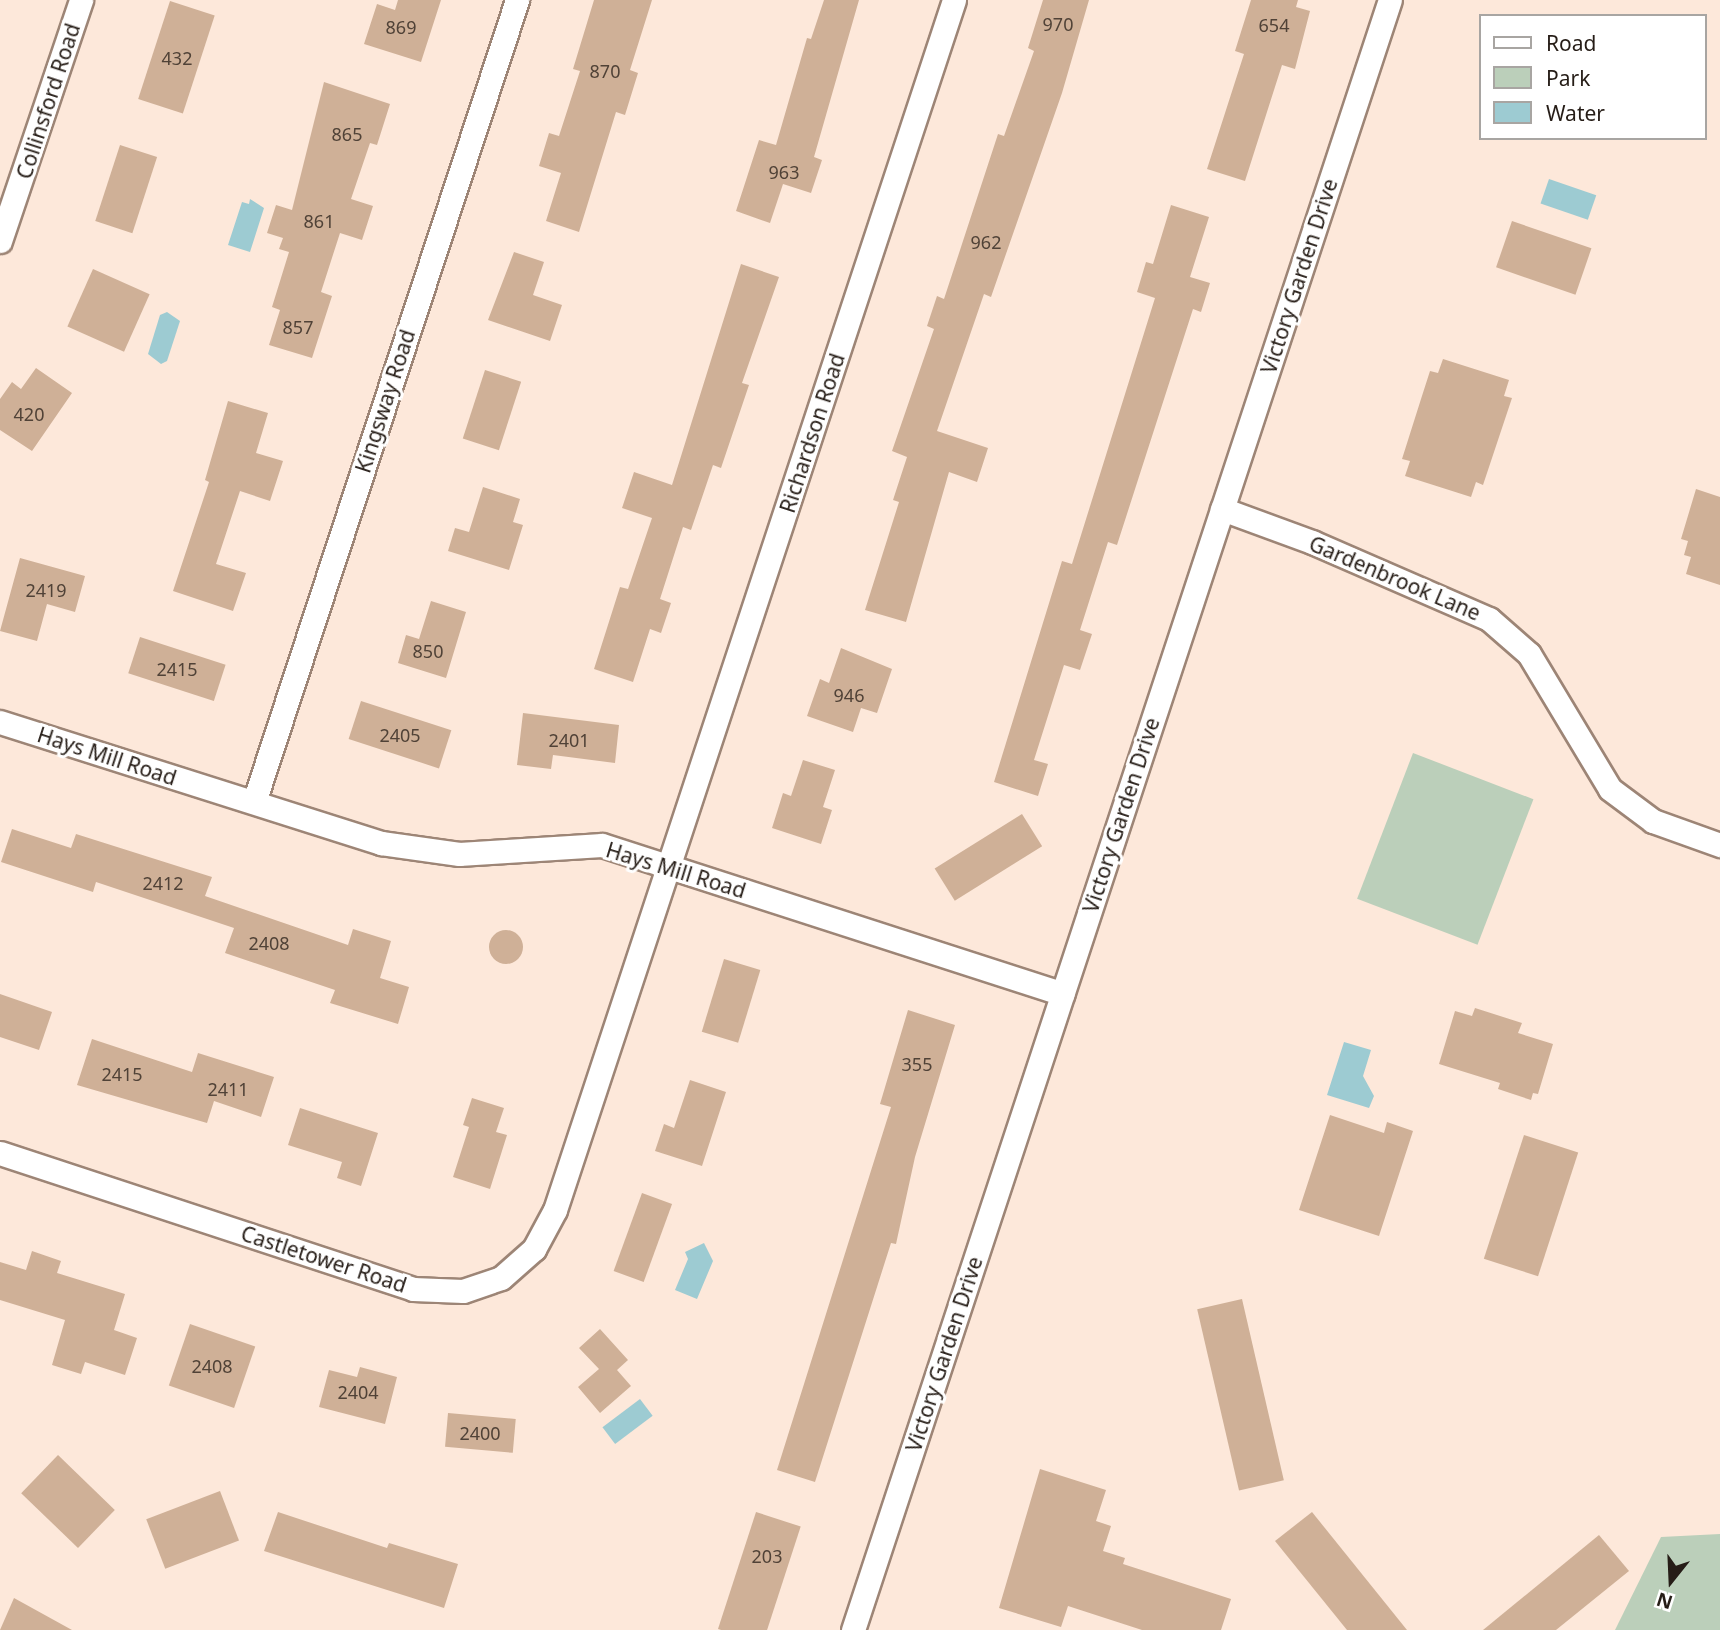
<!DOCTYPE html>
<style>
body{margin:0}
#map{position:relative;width:1720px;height:1630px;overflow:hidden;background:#fde8da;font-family:"Noto Sans",sans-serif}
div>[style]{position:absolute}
.green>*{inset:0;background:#bbcfba;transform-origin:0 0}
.water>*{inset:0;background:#9dcbd2;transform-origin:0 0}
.building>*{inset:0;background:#cfb097;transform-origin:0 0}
.round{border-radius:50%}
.roads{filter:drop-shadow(2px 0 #9d8576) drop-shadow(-2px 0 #9d8576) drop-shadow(0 2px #9d8576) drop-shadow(0 -2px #9d8576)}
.minor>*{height:23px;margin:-11.5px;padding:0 11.5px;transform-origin:11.5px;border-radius:11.5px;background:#fff}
span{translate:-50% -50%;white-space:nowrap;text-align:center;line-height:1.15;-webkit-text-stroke:6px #fff;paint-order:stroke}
.number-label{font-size:18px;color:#504237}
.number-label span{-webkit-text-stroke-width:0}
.street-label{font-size:21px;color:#261d17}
.legend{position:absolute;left:1479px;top:14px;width:228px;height:126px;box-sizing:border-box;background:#fff;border:2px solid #a8a5a2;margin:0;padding:9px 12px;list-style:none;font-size:21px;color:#261d17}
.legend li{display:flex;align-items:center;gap:14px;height:35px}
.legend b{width:35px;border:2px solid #a8a5a2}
.north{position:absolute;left:1636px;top:1546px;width:70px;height:70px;-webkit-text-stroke:5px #fff;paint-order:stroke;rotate:198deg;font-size:19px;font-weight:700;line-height:28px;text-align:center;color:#261d17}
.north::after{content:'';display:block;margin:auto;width:24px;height:32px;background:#261d17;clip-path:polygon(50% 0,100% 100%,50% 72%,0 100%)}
</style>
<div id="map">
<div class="green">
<div style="left:1413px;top:753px;width:129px;height:156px;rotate:21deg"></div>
<div style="clip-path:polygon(1720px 1534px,1720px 1630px,1615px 1630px,1661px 1537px)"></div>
</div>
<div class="water">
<div style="left:1549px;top:179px;width:50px;height:26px;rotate:19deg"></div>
<div style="clip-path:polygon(250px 199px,264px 208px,250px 252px,228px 245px,242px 202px,249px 204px)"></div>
<div style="clip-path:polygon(167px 312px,180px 321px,167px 361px,161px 364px,148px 354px,160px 315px)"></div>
<div style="clip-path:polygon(1344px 1042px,1371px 1050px,1363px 1076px,1374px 1096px,1369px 1108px,1327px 1095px)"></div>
<div style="clip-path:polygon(704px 1243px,713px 1261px,697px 1299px,675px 1290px,688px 1259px,685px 1252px)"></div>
<div style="left:640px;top:1399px;width:21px;height:47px;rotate:53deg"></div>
</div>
<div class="building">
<div style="clip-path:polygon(398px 0,441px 0,421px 62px,364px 44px,377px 4px,395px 10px)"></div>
<div style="clip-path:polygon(594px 0,652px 0,630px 70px,638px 73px,625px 115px,616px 112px,579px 232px,546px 221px,561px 173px,539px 166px,549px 133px,559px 136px,580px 71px,573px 69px)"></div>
<div style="clip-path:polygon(824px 0,859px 0,814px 157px,822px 160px,811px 193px,783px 184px,770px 223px,736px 211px,759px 140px,776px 145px,807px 38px,811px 39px)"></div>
<div style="clip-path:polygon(1043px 0,1089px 0,1062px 93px,991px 297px,984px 294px,937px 431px,988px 448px,977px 482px,949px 472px,906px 622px,865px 610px,899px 502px,893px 500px,907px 457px,892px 451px,934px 329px,927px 326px,937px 296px,944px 299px,998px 134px,1004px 136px,1034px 51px,1028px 48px)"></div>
<div style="clip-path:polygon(1251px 0,1298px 0,1296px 7px,1310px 11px,1295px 69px,1282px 65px,1245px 181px,1207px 169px,1244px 54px,1235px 51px)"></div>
<div style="left:170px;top:1px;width:47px;height:103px;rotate:18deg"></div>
<div style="clip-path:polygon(324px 82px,390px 104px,377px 145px,370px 143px,351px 199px,373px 206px,362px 240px,340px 233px,321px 292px,332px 296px,312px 358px,269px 345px,280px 310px,272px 307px,289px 252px,279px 249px,283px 238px,267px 233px,276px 205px,292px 210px)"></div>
<div style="left:120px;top:145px;width:39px;height:80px;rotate:18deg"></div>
<div style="clip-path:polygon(1171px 205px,1209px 217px,1190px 277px,1210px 283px,1201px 312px,1193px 309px,1117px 545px,1108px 542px,1080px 630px,1092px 634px,1080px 670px,1064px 665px,1034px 760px,1048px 764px,1038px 796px,994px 782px,1062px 561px,1072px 564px,1155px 298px,1137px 292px,1146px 262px,1153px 264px)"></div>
<div style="left:1512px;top:221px;width:84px;height:49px;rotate:19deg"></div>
<div style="clip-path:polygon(514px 252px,544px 262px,533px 295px,562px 305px,550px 341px,488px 320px)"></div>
<div style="clip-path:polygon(741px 264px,779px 277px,742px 383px,749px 385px,721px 468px,713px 465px,691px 530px,683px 527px,660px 599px,671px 603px,661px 633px,650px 629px,633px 682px,594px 669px,620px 587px,628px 589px,652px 518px,622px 508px,634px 472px,672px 485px)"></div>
<div style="left:93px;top:269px;width:62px;height:63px;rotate:24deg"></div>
<div style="clip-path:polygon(1443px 359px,1509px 380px,1504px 396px,1512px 398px,1483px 485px,1476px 482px,1471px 497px,1405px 476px,1410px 461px,1402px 459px,1421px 399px,1430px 371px,1438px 373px)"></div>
<div style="clip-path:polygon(36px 368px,72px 393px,32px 451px,0 430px,0 399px,12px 382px,21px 389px)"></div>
<div style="left:485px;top:370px;width:38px;height:72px;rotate:18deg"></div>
<div style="clip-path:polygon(228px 401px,268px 413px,256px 453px,283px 461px,270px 501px,240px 491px,216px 564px,246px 573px,233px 611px,173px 591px,209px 482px,205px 480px)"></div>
<div style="clip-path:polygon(483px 487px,520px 499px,513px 522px,523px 525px,509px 570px,448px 551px,455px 528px,469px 532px)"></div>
<div style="clip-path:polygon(1696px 489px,1720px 497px,1720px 585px,1686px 574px,1691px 557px,1684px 555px,1688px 541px,1681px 539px)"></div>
<div style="clip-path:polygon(20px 558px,85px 576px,75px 612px,47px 604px,37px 641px,0 631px)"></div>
<div style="clip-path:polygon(431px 601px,466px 612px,446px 678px,398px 663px,406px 635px,419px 639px)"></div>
<div style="left:140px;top:637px;width:90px;height:38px;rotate:18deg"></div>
<div style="clip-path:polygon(841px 648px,892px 669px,877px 713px,861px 708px,853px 732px,807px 716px,820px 679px,829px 683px)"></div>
<div style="left:361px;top:701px;width:95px;height:40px;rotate:18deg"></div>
<div style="clip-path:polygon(523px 713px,619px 725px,615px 763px,553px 755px,551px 769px,517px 765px)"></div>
<div style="clip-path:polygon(803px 760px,835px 770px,823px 807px,832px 810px,821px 844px,772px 828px,783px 793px,791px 796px)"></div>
<div style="left:1022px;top:814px;width:38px;height:103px;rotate:58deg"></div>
<div style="clip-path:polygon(12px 829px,71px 848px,76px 834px,212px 877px,205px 896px,348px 945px,353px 929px,391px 941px,380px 978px,409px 987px,398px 1024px,330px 1003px,335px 990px,225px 953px,234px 928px,96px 882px,93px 892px,1px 862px)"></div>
<div class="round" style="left:489px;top:930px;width:34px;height:34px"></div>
<div style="left:724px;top:959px;width:38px;height:76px;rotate:17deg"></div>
<div style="clip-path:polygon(0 994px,52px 1012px,39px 1050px,0 1037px)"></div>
<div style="clip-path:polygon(1475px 1008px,1522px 1023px,1518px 1033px,1553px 1044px,1538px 1094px,1533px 1093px,1531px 1100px,1498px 1089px,1500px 1083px,1439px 1064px,1455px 1011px,1472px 1016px)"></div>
<div style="clip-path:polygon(908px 1010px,955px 1025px,915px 1157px,896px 1244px,891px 1243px,815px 1482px,777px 1470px,891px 1107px,880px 1104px)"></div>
<div style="clip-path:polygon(92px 1039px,192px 1072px,198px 1053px,274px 1077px,261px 1117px,214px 1101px,207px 1123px,77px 1085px)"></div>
<div style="clip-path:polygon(690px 1080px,726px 1092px,702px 1166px,655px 1151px,664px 1124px,674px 1128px)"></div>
<div style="clip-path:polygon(472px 1098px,504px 1108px,496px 1132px,507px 1135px,490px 1189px,453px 1177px,469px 1127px,463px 1125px)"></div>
<div style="clip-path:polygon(300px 1108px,378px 1133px,361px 1186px,337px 1178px,342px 1162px,288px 1145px)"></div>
<div style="clip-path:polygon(1330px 1115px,1384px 1133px,1387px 1122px,1413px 1131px,1379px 1236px,1299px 1210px)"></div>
<div style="left:1524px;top:1135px;width:57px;height:130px;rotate:18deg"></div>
<div style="left:642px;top:1193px;width:32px;height:83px;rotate:20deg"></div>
<div style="clip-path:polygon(32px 1251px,61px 1261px,57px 1273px,125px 1294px,114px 1330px,137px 1338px,125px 1375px,85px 1362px,81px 1374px,52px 1365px,65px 1320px,0 1300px,0 1262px,26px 1270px)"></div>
<div style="left:1242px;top:1299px;width:186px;height:46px;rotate:77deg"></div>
<div style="left:190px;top:1324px;width:69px;height:65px;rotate:19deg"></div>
<div style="clip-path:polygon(600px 1329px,628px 1360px,617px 1370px,631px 1386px,600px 1413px,578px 1387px,599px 1369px,579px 1348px)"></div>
<div style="clip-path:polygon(360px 1367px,397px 1377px,385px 1424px,319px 1407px,329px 1370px,357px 1377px)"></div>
<div style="left:448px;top:1413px;width:68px;height:34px;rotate:5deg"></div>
<div style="left:58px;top:1455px;width:79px;height:53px;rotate:44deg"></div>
<div style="clip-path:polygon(1040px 1469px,1106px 1490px,1096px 1521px,1111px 1526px,1103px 1551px,1125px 1558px,1123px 1564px,1231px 1599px,1221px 1630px,1142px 1630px,1068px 1606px,1061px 1627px,999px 1608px)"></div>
<div style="left:220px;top:1491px;width:53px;height:79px;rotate:69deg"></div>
<div style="clip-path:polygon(278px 1512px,387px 1548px,389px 1543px,458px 1564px,444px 1608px,264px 1551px)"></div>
<div style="left:756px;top:1512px;width:47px;height:123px;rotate:18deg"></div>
<div style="clip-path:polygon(1312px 1512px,1407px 1630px,1347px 1630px,1275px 1541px)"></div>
<div style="clip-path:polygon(1599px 1535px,1629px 1571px,1556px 1630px,1483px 1630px)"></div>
<div style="clip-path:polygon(14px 1598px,72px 1630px,0 1630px)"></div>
</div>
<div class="roads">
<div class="minor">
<div style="left:0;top:241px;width:254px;rotate:-71.4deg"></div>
<div style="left:1222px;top:509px;width:96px;rotate:20.1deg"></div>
<div style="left:1312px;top:542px;width:193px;rotate:23.5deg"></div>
<div style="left:1489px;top:619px;width:53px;rotate:41.2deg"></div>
<div style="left:1529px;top:654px;width:157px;rotate:59deg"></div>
<div style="left:1610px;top:789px;width:54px;rotate:36.7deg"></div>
<div style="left:1653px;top:821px;width:71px;rotate:19.7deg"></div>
<div style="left:0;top:722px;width:400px;rotate:17.6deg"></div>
<div style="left:381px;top:843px;width:79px;rotate:8deg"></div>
<div style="left:459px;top:854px;width:143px;rotate:-3.6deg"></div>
<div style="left:602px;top:845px;width:484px;rotate:17.9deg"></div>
<div style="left:254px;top:802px;width:844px;rotate:-71.84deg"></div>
<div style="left:0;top:1153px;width:435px;rotate:18.2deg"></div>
<div style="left:413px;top:1289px;width:50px;rotate:2.3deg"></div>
<div style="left:463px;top:1291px;width:40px;rotate:-18.9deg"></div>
<div style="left:501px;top:1278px;width:44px;rotate:-41.3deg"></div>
<div style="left:534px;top:1249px;width:44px;rotate:-61.7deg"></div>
<div style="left:555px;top:1210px;width:1274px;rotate:-71.75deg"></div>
<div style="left:853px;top:1630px;width:1716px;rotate:-71.77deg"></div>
</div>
</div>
<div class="number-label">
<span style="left:1058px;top:24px">970</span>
<span style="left:1274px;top:25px">654</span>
<span style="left:401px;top:27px">869</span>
<span style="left:177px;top:58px">432</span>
<span style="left:605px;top:71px">870</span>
<span style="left:347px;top:134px">865</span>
<span style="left:784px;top:172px">963</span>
<span style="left:319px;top:221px">861</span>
<span style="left:986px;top:242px">962</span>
<span style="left:298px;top:327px">857</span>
<span style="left:29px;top:414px">420</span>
<span style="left:46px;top:590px">2419</span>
<span style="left:428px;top:651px">850</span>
<span style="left:177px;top:669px">2415</span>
<span style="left:849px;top:695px">946</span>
<span style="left:400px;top:735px">2405</span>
<span style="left:569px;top:740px">2401</span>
<span style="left:163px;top:883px">2412</span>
<span style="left:269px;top:943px">2408</span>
<span style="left:917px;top:1064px">355</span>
<span style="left:122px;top:1074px">2415</span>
<span style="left:228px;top:1089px">2411</span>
<span style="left:212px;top:1366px">2408</span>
<span style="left:358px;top:1392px">2404</span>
<span style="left:480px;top:1433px">2400</span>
<span style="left:767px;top:1556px">203</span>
</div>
<div class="street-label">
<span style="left:48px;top:101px;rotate:-72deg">Collinsford Road</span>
<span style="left:1299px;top:276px;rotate:-72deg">Victory Garden Drive</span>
<span style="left:385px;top:401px;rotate:-72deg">Kingsway Road</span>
<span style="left:812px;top:433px;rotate:-72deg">Richardson Road</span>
<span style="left:1395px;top:578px;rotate:23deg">Gardenbrook Lane</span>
<span style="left:107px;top:756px;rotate:18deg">Hays Mill Road</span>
<span style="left:1121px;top:815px;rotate:-72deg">Victory Garden Drive</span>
<span style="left:676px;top:870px;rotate:17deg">Hays Mill Road</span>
<span style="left:324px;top:1259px;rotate:18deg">Castletower Road</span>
<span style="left:944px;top:1354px;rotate:-72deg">Victory Garden Drive</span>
</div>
<ul class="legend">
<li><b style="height:9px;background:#fff"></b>Road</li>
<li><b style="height:19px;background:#bbcfba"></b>Park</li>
<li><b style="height:19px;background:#9dcbd2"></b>Water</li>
</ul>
<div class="north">N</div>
</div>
